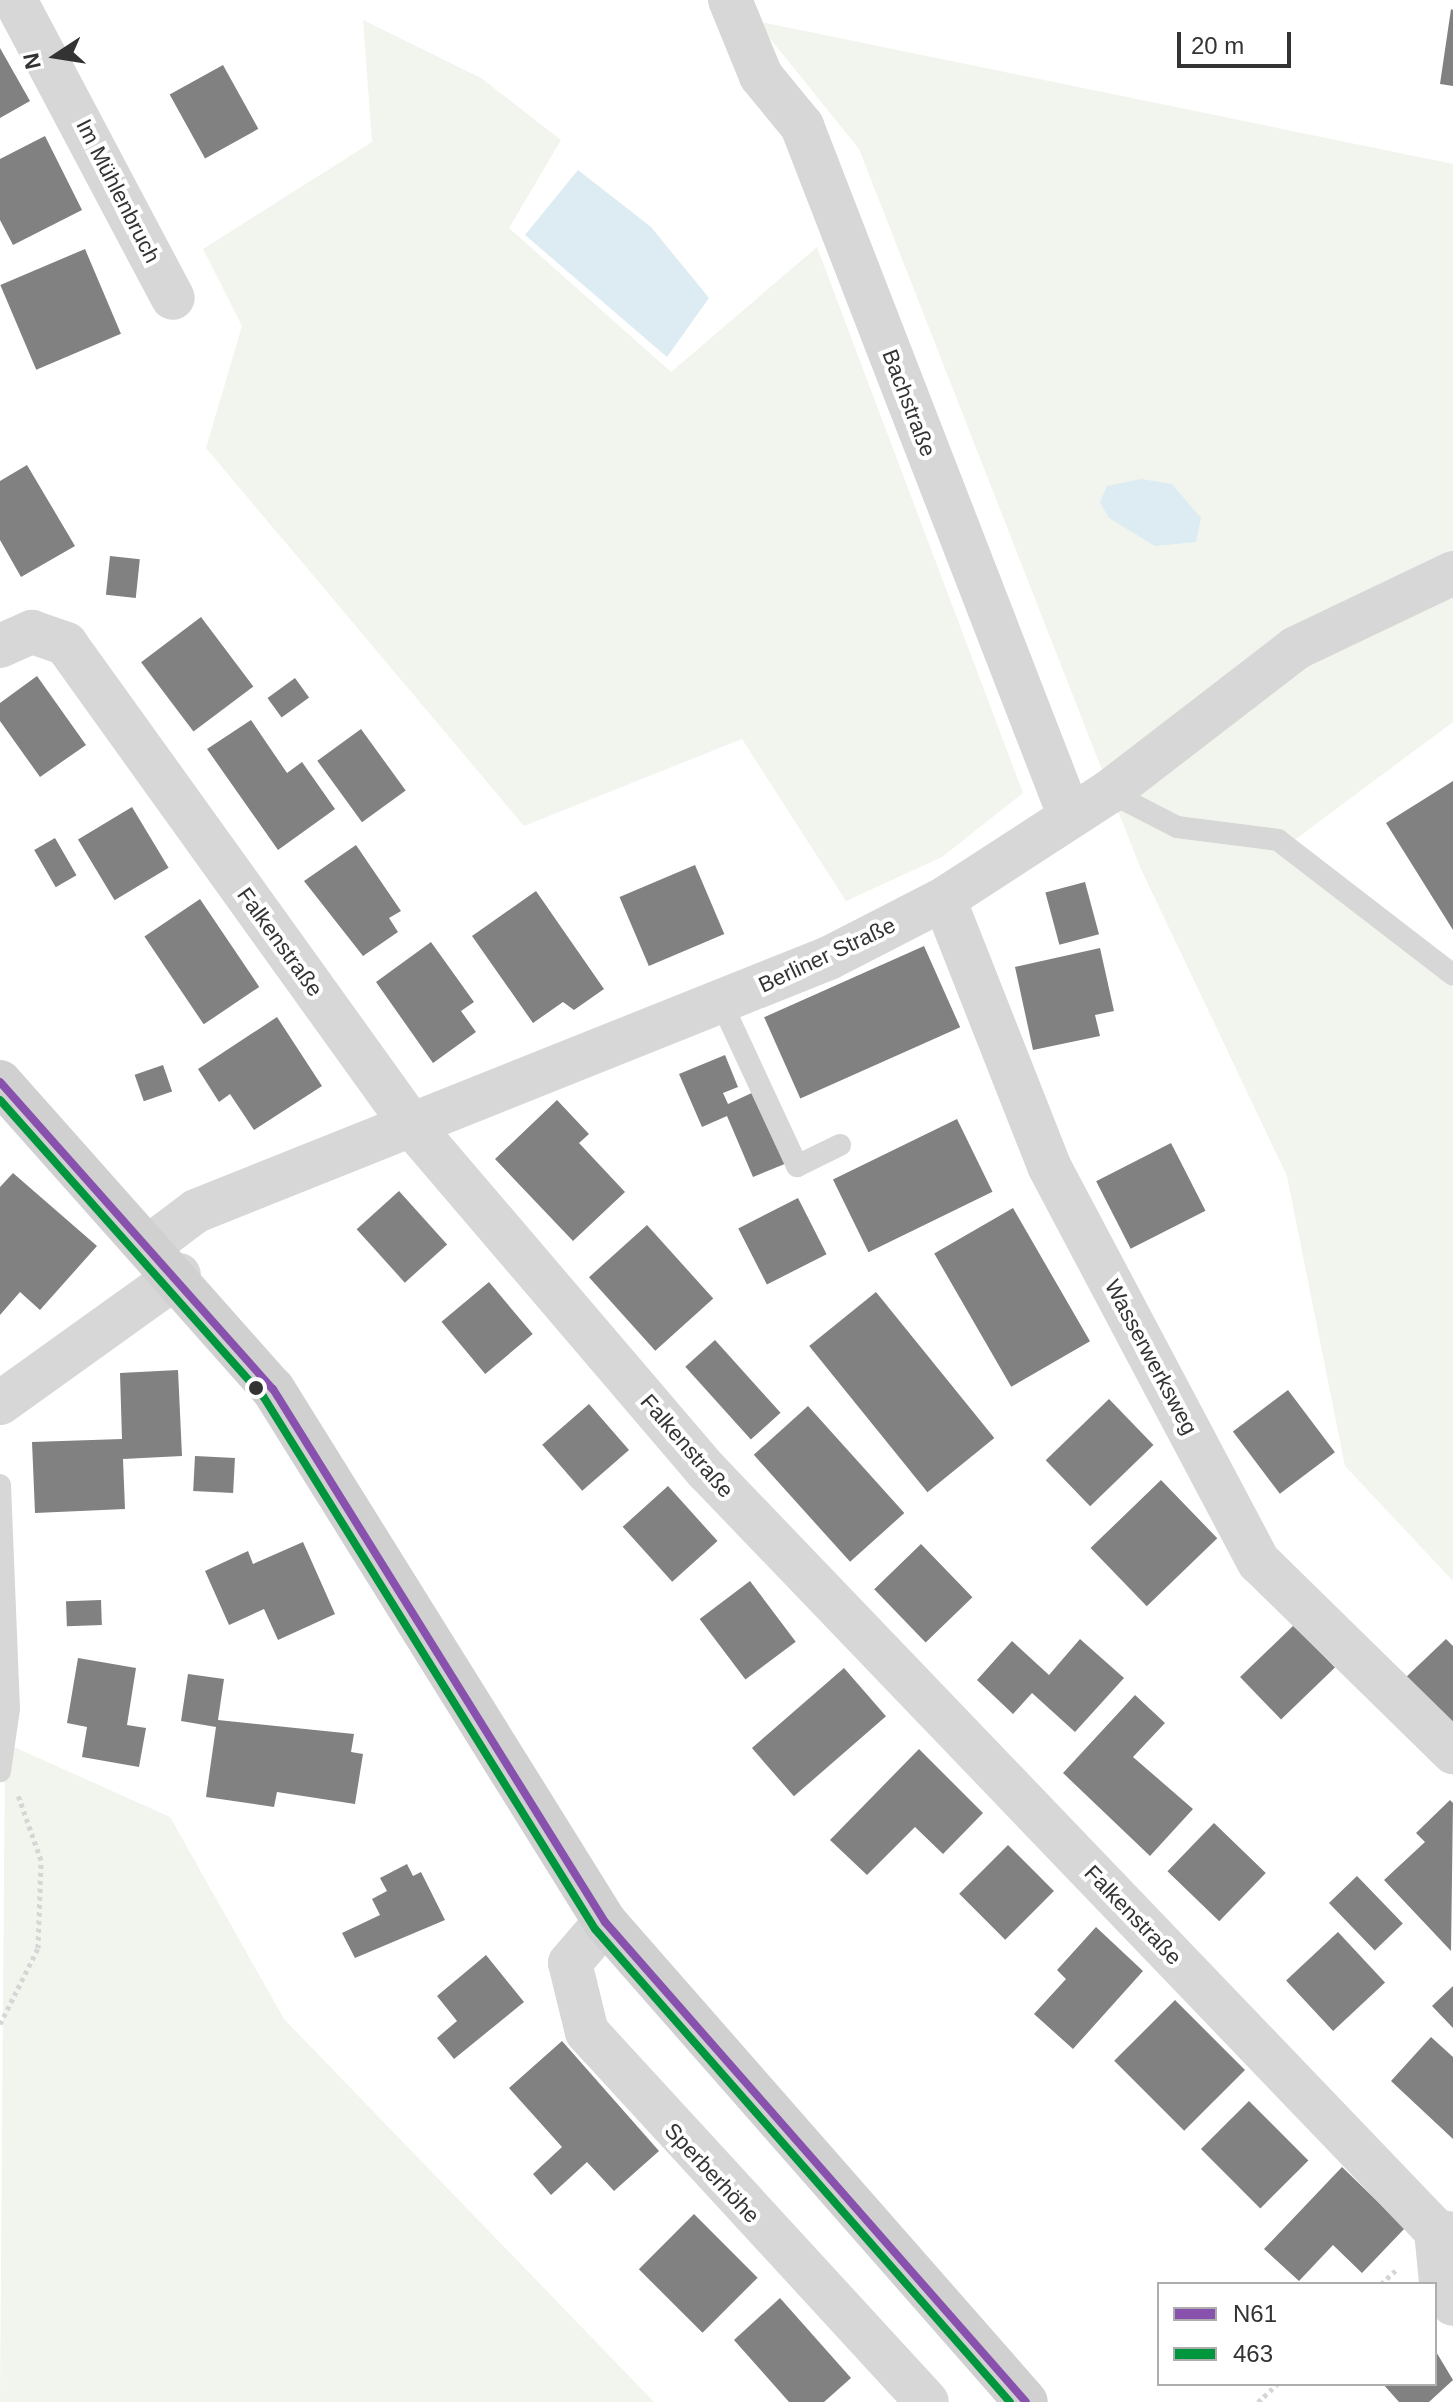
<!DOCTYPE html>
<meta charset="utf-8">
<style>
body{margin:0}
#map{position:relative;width:1453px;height:2402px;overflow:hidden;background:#fff;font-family:Arial,sans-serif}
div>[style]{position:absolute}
.green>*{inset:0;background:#f1f5ed}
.water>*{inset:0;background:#ddebf3}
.building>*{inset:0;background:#818181;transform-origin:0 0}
.path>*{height:5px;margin-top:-2.5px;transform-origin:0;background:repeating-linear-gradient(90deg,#d6d6d6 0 4px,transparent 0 8px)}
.lane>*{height:22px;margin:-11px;padding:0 11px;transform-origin:11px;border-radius:11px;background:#d7d7d7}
.street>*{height:44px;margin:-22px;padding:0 22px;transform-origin:22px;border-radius:22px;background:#d7d7d7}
.secondary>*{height:44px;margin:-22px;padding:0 22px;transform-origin:22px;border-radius:22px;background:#d0d0d0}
.bus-1>*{height:8px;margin:-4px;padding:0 4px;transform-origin:4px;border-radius:4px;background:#8951ae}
.bus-2>*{height:8px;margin:-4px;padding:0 4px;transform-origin:4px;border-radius:4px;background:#00963e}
.dots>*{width:22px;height:22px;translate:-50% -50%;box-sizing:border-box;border:4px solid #fff;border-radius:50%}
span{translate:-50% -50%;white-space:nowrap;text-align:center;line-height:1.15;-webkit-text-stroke:8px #fff;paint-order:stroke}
.street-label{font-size:22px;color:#333}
.legend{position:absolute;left:1157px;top:2282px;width:280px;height:104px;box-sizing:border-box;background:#fff;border:2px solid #adadad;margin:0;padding:10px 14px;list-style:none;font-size:24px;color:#333}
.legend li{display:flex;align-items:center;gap:16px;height:40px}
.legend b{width:40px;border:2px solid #adadad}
.north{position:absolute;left:16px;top:16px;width:80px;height:80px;-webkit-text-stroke:6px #fff;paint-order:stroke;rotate:258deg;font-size:22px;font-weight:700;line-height:32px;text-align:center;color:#333}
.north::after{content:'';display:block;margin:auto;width:28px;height:36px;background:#333;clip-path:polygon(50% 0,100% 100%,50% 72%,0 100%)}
.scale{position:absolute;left:1177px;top:32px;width:114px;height:36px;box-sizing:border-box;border:4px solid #333;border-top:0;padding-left:10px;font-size:24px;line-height:28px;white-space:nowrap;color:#333;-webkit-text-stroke:6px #fff;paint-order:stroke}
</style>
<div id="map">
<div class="green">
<div style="clip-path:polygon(363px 20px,481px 78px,561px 140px,509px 228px,671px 372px,817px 247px,1023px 793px,942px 857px,846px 901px,742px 739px,524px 826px,206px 448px,242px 326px,203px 249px,372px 142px)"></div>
<div style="clip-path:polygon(756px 21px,1453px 164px,1453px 722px,1281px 850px,1453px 987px,1453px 1581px,1345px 1466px,1287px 1176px,1140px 867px,859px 149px)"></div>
<div style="clip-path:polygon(5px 1743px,170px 1817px,284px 2019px,654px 2402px,0 2402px)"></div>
</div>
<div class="water">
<div style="clip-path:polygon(578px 170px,651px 227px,709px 298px,667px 357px,525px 235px)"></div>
<div style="clip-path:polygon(1141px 479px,1172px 484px,1201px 518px,1196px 542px,1155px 546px,1109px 518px,1100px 502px,1107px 486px)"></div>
</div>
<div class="building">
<div style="clip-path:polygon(1451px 9px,1453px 10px,1453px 86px,1440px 84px)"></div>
<div style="clip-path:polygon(0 48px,30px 101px,0 118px)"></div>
<div style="left:223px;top:65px;width:73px;height:61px;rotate:61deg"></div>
<div style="clip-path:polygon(45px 136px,82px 210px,13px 245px,0 220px,0 159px)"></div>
<div style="left:85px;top:249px;width:92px;height:92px;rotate:67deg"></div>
<div style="clip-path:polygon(27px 465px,75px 546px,21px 577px,0 540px,0 481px)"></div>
<div style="left:110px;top:556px;width:30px;height:39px;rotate:6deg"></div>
<div style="left:201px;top:617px;width:87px;height:75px;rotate:53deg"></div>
<div style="clip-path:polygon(37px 676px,86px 745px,40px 777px,0 721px,0 703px)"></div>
<div style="left:295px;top:678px;width:24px;height:34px;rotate:54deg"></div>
<div style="clip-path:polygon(251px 720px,287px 773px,302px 762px,335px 809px,278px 850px,207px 749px)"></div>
<div style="left:361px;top:729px;width:76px;height:54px;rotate:54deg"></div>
<div style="clip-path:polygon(1453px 781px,1453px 930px,1386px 823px)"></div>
<div style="left:132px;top:807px;width:71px;height:63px;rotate:59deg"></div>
<div style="left:55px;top:838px;width:43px;height:24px;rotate:60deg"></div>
<div style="clip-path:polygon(356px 845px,401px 911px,389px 918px,398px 932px,363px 956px,304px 881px)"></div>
<div style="left:695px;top:865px;width:75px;height:82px;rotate:67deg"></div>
<div style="left:1085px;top:882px;width:54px;height:41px;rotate:75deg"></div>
<div style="clip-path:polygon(536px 891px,604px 989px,574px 1010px,563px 1002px,533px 1023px,472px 936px)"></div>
<div style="left:200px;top:899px;width:106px;height:67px;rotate:56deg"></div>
<div style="clip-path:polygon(431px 942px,474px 1002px,461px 1011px,476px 1032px,433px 1063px,376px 982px)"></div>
<div style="left:924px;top:946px;width:89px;height:175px;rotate:66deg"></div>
<div style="clip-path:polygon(1100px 948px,1114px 1011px,1095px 1015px,1100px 1036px,1033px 1050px,1015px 967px)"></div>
<div style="clip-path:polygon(277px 1017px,322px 1086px,254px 1130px,230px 1094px,219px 1102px,198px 1069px)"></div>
<div style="clip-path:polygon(725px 1055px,738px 1087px,723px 1093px,728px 1104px,756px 1091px,787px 1163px,753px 1177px,727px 1116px,702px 1127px,679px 1074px)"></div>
<div style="left:163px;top:1065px;width:28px;height:30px;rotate:71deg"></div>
<div style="clip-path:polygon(557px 1100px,589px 1134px,579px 1143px,625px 1192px,573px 1241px,495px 1159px)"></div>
<div style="left:957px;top:1119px;width:81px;height:138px;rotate:64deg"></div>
<div style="left:1171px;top:1143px;width:76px;height:84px;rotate:63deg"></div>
<div style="clip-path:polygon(13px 1173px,97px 1246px,40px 1310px,20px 1292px,0 1315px,0 1187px)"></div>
<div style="left:399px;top:1191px;width:72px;height:57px;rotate:48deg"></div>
<div style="left:798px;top:1198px;width:63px;height:67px;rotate:63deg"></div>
<div style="left:1013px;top:1208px;width:154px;height:91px;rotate:60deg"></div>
<div style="left:647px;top:1225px;width:99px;height:78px;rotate:48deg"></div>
<div style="left:489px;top:1282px;width:68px;height:62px;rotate:50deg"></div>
<div style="left:876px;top:1292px;width:188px;height:86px;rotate:51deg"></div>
<div style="left:715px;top:1340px;width:98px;height:40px;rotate:48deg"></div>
<div style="clip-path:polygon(178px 1370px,182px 1456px,123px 1459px,125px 1509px,35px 1513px,32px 1442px,122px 1439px,120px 1373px)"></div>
<div style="left:1288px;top:1390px;width:78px;height:69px;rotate:53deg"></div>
<div style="left:1109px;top:1399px;width:64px;height:88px;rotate:46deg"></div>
<div style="left:589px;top:1404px;width:61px;height:62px;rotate:49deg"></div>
<div style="left:808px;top:1406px;width:144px;height:73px;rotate:48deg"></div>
<div style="left:195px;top:1456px;width:40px;height:35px;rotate:3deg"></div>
<div style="left:1161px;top:1480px;width:81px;height:98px;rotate:46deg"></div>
<div style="left:668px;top:1486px;width:74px;height:61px;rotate:48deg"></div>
<div style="clip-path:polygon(303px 1542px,335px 1614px,278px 1640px,264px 1609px,229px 1625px,205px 1571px,248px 1551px,253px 1564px)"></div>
<div style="left:921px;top:1544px;width:74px;height:65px;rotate:46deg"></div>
<div style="left:750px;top:1581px;width:76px;height:63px;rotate:53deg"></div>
<div style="left:101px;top:1600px;width:25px;height:35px;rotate:88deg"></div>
<div style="left:1294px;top:1625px;width:59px;height:75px;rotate:46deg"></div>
<div style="clip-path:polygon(1080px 1639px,1124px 1678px,1075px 1732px,1032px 1693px,1013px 1714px,977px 1680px,1012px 1641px,1049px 1675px)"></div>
<div style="clip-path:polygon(1446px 1639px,1453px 1646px,1453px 1731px,1403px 1680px)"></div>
<div style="clip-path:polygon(78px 1658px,136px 1668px,127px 1725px,146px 1728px,139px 1767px,82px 1757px,87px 1727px,67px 1723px)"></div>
<div style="left:844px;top:1668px;width:64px;height:122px;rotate:49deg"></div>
<div style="clip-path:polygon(188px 1674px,224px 1679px,218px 1720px,354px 1734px,351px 1752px,363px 1754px,355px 1804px,277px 1792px,274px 1807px,206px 1797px,216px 1727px,181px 1721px)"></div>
<div style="clip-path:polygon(1135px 1695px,1165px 1723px,1133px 1757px,1193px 1809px,1150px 1856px,1063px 1773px)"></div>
<div style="clip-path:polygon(919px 1749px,983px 1813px,943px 1854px,915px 1827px,867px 1875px,830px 1840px)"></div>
<div style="clip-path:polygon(1450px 1800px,1453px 1803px,1451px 1951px,1384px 1880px,1425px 1842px,1416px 1833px)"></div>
<div style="left:1214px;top:1823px;width:72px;height:67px;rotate:44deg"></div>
<div style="left:1008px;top:1845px;width:65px;height:69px;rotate:45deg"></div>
<div style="clip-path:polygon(407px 1864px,413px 1876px,421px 1872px,445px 1920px,355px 1958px,342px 1933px,380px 1915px,372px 1899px,387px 1891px,380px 1878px)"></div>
<div style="left:1357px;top:1876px;width:66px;height:39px;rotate:46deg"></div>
<div style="clip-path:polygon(1096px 1927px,1143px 1971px,1073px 2049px,1034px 2014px,1066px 1979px,1057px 1970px)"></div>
<div style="left:1338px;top:1932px;width:69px;height:71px;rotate:47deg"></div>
<div style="clip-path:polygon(486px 1955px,524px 2002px,454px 2059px,437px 2038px,457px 2021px,437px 1996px)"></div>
<div style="clip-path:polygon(1453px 1986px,1453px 2028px,1432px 2006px)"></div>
<div style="left:1175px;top:2000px;width:99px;height:86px;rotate:45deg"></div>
<div style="clip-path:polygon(1431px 2037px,1453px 2057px,1453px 2139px,1391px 2081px)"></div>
<div style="clip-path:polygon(562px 2041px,659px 2151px,614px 2191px,587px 2162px,551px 2195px,533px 2174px,562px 2147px,509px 2088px)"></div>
<div style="left:1249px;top:2101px;width:84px;height:68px;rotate:45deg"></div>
<div style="clip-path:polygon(1342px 2167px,1405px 2228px,1362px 2273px,1333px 2245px,1299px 2281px,1264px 2249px)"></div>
<div style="left:694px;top:2214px;width:90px;height:78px;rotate:45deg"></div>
<div style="clip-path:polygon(780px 2298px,851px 2378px,824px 2402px,789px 2402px,734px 2340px)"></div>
<div style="clip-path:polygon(1435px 2350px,1453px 2380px,1429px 2402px,1399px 2402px,1383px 2384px,1435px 2384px)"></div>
</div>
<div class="path">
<div style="left:0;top:2024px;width:85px;rotate:-63.4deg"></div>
<div style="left:38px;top:1948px;width:88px;rotate:-88deg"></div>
<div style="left:41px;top:1860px;width:69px;rotate:-109.5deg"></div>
<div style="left:1381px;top:2284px;width:23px;rotate:-43deg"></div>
<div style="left:1258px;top:2402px;width:26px;rotate:-43deg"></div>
</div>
<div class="lane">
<div style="left:1109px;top:792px;width:76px;rotate:27.2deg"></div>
<div style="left:1177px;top:827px;width:102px;rotate:7.3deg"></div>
<div style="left:1278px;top:840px;width:221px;rotate:37.6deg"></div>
<div style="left:721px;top:1002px;width:181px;rotate:65.1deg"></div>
<div style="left:797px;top:1166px;width:48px;rotate:-26deg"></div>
<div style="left:0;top:1485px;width:224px;rotate:87.7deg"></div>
<div style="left:9px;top:1709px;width:63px;rotate:98.3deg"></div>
</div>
<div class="street">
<div style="left:15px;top:0;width:337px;rotate:62.1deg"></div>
<div style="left:730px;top:0;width:82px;rotate:67.8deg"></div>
<div style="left:761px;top:76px;width:65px;rotate:50.6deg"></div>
<div style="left:802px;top:126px;width:741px;rotate:68.8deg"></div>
<div style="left:0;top:646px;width:35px;rotate:-24deg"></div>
<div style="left:32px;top:632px;width:36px;rotate:19deg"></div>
<div style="left:66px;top:644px;width:595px;rotate:54.31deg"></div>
<div style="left:413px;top:1127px;width:453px;rotate:49.5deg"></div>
<div style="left:707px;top:1471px;width:1053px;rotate:46.19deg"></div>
<div style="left:1436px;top:2231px;width:17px;rotate:10deg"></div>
<div style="left:944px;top:899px;width:287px;rotate:68.5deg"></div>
<div style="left:1049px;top:1166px;width:448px;rotate:62.1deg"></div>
<div style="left:1259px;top:1562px;width:272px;rotate:44.4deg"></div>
<div style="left:152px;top:1244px;width:55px;rotate:-36.9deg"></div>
<div style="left:196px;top:1211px;width:682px;rotate:-21.79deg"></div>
<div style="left:829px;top:958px;width:129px;rotate:-27.2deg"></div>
<div style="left:944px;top:899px;width:197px;rotate:-33deg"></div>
<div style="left:1109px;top:792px;width:236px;rotate:-37.6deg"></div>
<div style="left:1296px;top:648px;width:174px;rotate:-25.5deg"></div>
<div style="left:0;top:1403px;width:220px;rotate:-35.6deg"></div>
<div style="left:605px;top:1922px;width:54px;rotate:130.5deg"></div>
<div style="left:570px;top:1963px;width:71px;rotate:76.2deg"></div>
<div style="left:587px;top:2032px;width:502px;rotate:47.42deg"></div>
<div style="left:1436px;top:2231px;width:61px;rotate:84.4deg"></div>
<div style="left:1442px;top:2292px;width:16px;rotate:47deg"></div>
</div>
<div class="secondary">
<div style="left:0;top:1082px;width:411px;rotate:48.4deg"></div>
<div style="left:273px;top:1389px;width:628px;rotate:58.08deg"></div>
<div style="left:605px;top:1922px;width:638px;rotate:48.75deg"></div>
</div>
<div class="bus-1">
<div style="left:0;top:1082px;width:411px;rotate:48.4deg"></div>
<div style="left:273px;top:1389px;width:628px;rotate:58.08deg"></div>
<div style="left:605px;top:1922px;width:638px;rotate:48.75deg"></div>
</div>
<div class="bus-2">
<div style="left:0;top:1100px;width:396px;rotate:48.4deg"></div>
<div style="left:263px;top:1396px;width:628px;rotate:58.08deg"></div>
<div style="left:595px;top:1929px;width:629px;rotate:48.74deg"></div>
</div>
<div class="dots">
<div style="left:256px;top:1388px;background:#333"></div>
</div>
<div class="street-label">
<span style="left:118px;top:191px;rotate:63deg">Im Mühlenbruch</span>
<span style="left:909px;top:403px;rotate:69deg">Bachstraße</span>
<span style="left:280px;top:942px;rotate:54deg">Falkenstraße</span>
<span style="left:827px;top:955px;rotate:-25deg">Berliner Straße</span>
<span style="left:1151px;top:1357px;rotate:62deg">Wasserwerksweg</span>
<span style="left:687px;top:1446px;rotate:49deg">Falkenstraße</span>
<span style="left:1133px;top:1915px;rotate:46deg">Falkenstraße</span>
<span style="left:712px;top:2173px;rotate:47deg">Sperberhöhe</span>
</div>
<ul class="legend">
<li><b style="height:10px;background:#8951ae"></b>N61</li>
<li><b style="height:10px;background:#00963e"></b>463</li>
</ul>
<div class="north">N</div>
<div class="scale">20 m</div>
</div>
